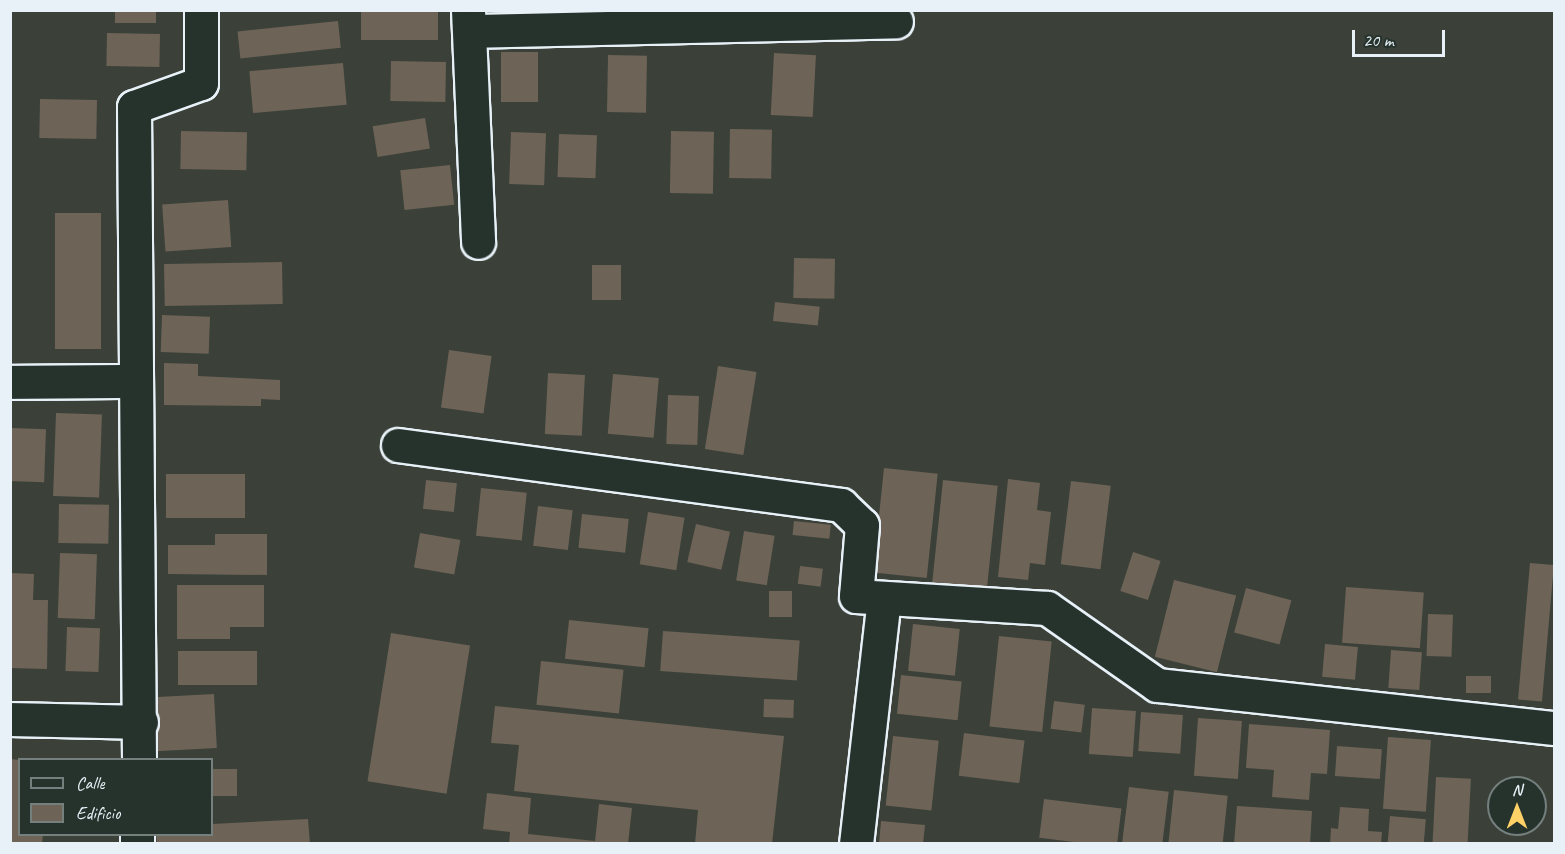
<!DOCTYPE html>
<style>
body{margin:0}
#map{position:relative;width:1565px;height:854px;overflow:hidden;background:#3b4139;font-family:Caveat,sans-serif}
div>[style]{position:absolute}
.building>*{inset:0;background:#6d6356;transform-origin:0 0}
.roads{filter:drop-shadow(2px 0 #e8f1f8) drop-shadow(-2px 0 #e8f1f8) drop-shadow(0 2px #e8f1f8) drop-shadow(0 -2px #e8f1f8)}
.minor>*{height:33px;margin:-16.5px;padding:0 16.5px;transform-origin:16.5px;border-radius:16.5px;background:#26332d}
span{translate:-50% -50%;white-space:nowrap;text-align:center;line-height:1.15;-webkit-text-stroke:4.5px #26332d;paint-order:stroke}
.frame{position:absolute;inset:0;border:12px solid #e8f1f8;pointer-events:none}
.legend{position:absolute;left:18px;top:758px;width:195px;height:78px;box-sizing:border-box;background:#26332d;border:2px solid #747f7e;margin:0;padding:8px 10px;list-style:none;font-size:18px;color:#e8f1f8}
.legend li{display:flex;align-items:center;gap:12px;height:30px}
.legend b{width:30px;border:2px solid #747f7e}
.north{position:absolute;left:1487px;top:776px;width:60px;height:60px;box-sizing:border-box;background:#26332d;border:2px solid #747f7e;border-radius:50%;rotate:0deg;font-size:16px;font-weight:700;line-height:24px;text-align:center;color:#e8f1f8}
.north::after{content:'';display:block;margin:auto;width:21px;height:27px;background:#ffd166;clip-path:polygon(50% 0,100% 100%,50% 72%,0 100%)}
.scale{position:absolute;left:1352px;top:30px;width:93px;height:27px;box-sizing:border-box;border:3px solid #e8f1f8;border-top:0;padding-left:8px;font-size:18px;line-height:21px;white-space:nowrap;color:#e8f1f8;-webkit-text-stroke:4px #26332d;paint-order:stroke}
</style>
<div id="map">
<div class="building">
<div style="left:115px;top:10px;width:41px;height:13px"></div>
<div style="left:361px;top:10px;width:77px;height:30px"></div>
<div style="left:338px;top:21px;width:27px;height:101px;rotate:84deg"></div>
<div style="left:107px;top:33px;width:53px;height:33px;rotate:1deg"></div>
<div style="left:501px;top:52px;width:37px;height:50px"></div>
<div style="left:774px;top:53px;width:42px;height:62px;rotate:3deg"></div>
<div style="left:608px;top:55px;width:39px;height:57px;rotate:1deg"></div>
<div style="left:391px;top:61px;width:55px;height:40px;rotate:1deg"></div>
<div style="left:343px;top:63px;width:42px;height:94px;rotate:85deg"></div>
<div style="left:40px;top:99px;width:57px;height:39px;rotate:1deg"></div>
<div style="left:425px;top:118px;width:31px;height:53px;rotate:81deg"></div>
<div style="left:730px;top:129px;width:42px;height:49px;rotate:1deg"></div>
<div style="left:181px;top:131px;width:66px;height:38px;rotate:1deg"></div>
<div style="left:671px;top:131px;width:43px;height:62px;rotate:1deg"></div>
<div style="left:511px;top:132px;width:35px;height:52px;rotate:2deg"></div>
<div style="left:559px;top:134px;width:38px;height:43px;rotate:2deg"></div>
<div style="left:450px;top:165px;width:40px;height:50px;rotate:84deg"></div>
<div style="left:228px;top:200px;width:47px;height:66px;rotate:86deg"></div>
<div style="left:55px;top:213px;width:46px;height:136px"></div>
<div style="left:794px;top:258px;width:41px;height:40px;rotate:1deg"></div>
<div style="left:282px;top:262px;width:42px;height:118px;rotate:89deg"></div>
<div style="left:592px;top:265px;width:29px;height:35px"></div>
<div style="left:775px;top:302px;width:45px;height:19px;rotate:6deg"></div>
<div style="left:162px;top:315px;width:48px;height:37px;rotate:2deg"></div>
<div style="left:449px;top:350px;width:43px;height:58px;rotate:8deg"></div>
<div style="clip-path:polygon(164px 363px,198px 364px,198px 376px,280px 380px,280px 400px,261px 399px,261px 406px,164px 405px)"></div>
<div style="left:718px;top:366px;width:39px;height:84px;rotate:9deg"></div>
<div style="left:548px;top:373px;width:37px;height:61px;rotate:3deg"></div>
<div style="left:613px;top:374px;width:46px;height:60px;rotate:5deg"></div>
<div style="left:668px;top:395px;width:31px;height:49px;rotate:2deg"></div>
<div style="left:56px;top:413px;width:46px;height:83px;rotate:2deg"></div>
<div style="left:11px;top:428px;width:35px;height:53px;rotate:2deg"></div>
<div style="left:884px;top:468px;width:54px;height:105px;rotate:6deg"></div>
<div style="left:166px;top:474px;width:79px;height:44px"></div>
<div style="clip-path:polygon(1008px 479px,1040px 483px,1037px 510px,1051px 512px,1045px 565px,1030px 563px,1028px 580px,998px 577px)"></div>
<div style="left:426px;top:480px;width:31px;height:29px;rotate:6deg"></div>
<div style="left:943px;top:480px;width:55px;height:104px;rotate:6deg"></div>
<div style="left:1071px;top:481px;width:40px;height:84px;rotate:7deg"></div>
<div style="left:481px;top:488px;width:46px;height:48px;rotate:6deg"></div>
<div style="left:59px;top:504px;width:50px;height:39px;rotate:1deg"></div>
<div style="left:538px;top:506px;width:35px;height:40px;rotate:7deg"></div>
<div style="left:648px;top:512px;width:37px;height:53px;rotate:9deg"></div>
<div style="left:582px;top:514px;width:47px;height:34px;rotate:6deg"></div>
<div style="left:794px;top:521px;width:37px;height:14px;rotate:6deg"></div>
<div style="left:696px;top:524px;width:35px;height:39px;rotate:13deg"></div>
<div style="left:744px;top:531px;width:31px;height:50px;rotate:9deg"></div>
<div style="left:420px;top:533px;width:41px;height:35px;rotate:10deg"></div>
<div style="clip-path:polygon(215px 534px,267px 534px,267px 575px,168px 574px,168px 545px,215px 545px)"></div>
<div style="left:1133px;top:552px;width:29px;height:41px;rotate:18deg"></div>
<div style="left:60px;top:553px;width:37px;height:65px;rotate:2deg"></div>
<div style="left:1530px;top:563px;width:24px;height:137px;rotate:5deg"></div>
<div style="left:800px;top:566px;width:23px;height:18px;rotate:7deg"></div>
<div style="clip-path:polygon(10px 573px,34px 574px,33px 600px,48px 600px,47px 669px,10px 668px)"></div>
<div style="left:1174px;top:580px;width:64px;height:79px;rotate:14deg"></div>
<div style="clip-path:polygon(177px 585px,264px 585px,264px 627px,230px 627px,230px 639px,177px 639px)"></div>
<div style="left:1346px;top:587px;width:78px;height:56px;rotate:4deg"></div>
<div style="left:1246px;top:588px;width:47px;height:46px;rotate:15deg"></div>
<div style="left:769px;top:591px;width:23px;height:26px"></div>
<div style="left:1428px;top:614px;width:25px;height:42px;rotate:2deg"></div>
<div style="left:569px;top:620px;width:80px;height:39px;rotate:6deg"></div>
<div style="left:913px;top:624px;width:47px;height:47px;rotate:6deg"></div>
<div style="left:67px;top:627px;width:33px;height:44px;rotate:2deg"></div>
<div style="left:663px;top:631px;width:137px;height:40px;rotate:4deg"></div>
<div style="left:391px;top:633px;width:80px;height:150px;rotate:9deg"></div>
<div style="left:999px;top:636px;width:53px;height:91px;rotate:6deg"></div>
<div style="left:1325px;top:644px;width:33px;height:33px;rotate:5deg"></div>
<div style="left:1391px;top:650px;width:31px;height:38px;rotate:4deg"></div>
<div style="left:178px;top:651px;width:79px;height:34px"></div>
<div style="left:541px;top:661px;width:83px;height:44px;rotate:6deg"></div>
<div style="left:901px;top:675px;width:61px;height:39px;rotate:6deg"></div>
<div style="left:1466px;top:676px;width:25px;height:17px"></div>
<div style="left:214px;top:694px;width:54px;height:66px;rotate:87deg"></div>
<div style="left:764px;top:699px;width:30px;height:18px;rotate:2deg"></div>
<div style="left:1054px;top:701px;width:31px;height:28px;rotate:7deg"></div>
<div style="clip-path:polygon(495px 706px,784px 736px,772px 844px,695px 844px,698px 810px,514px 791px,519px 745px,491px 743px)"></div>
<div style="left:1092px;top:708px;width:44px;height:46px;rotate:4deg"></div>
<div style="left:1141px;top:712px;width:42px;height:39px;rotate:4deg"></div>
<div style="left:1198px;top:718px;width:44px;height:58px;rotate:4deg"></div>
<div style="clip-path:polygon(1249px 724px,1330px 730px,1327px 774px,1311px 773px,1309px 800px,1272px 797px,1274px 770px,1246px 768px)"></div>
<div style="left:964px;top:733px;width:61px;height:43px;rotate:7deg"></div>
<div style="left:893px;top:736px;width:46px;height:70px;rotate:6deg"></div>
<div style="left:1388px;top:737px;width:43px;height:72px;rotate:4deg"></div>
<div style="left:1337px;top:746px;width:45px;height:30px;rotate:4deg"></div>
<div style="clip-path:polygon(10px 759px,20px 760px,20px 834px,43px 834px,42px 844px,10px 844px)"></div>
<div style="left:212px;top:769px;width:25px;height:27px"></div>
<div style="left:1436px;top:777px;width:35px;height:67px;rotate:3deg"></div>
<div style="left:1129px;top:787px;width:40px;height:57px;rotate:7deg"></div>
<div style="left:1174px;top:790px;width:54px;height:54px;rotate:6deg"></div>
<div style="clip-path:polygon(487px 793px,531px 798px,528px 834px,595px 841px,599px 804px,632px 808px,628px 844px,509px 844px,510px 832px,483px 829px)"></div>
<div style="left:1044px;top:799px;width:78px;height:39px;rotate:7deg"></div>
<div style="clip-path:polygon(1237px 806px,1312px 811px,1310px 844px,1234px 844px)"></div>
<div style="clip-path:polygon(1340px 807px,1369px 809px,1368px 831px,1382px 832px,1381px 844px,1330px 844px,1331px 828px,1338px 829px)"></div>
<div style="left:1390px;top:816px;width:36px;height:28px;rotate:5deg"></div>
<div style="clip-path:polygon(308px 819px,310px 844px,157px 844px,156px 834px,212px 834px,212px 824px)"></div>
<div style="clip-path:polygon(881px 821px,925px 825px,923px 844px,879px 844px)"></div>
</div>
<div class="roads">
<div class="minor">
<div style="left:468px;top:10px;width:232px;rotate:87.5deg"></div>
<div style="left:471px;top:31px;width:425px;rotate:-1.3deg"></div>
<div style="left:10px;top:382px;width:126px;rotate:-0.5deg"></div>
<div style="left:398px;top:445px;width:447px;rotate:7.7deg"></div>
<div style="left:841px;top:505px;width:29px;rotate:44deg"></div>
<div style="left:862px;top:525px;width:71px;rotate:94.8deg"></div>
<div style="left:856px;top:596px;width:191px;rotate:3.6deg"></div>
<div style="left:1047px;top:608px;width:134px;rotate:35deg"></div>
<div style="left:1157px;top:685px;width:399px;rotate:6.2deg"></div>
<div style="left:10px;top:719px;width:131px;rotate:1.3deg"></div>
<div style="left:139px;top:760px;width:653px;rotate:-90.44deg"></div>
<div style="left:134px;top:107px;width:71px;rotate:-19.7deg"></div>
<div style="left:201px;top:83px;width:73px;rotate:-90deg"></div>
<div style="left:137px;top:844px;width:10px;rotate:-90deg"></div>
<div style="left:856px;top:844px;width:246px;rotate:-83.5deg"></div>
</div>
</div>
<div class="frame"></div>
<ul class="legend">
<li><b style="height:8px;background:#26332d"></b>Calle</li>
<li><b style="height:16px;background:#6d6356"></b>Edificio</li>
</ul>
<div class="north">N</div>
<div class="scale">20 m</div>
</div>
